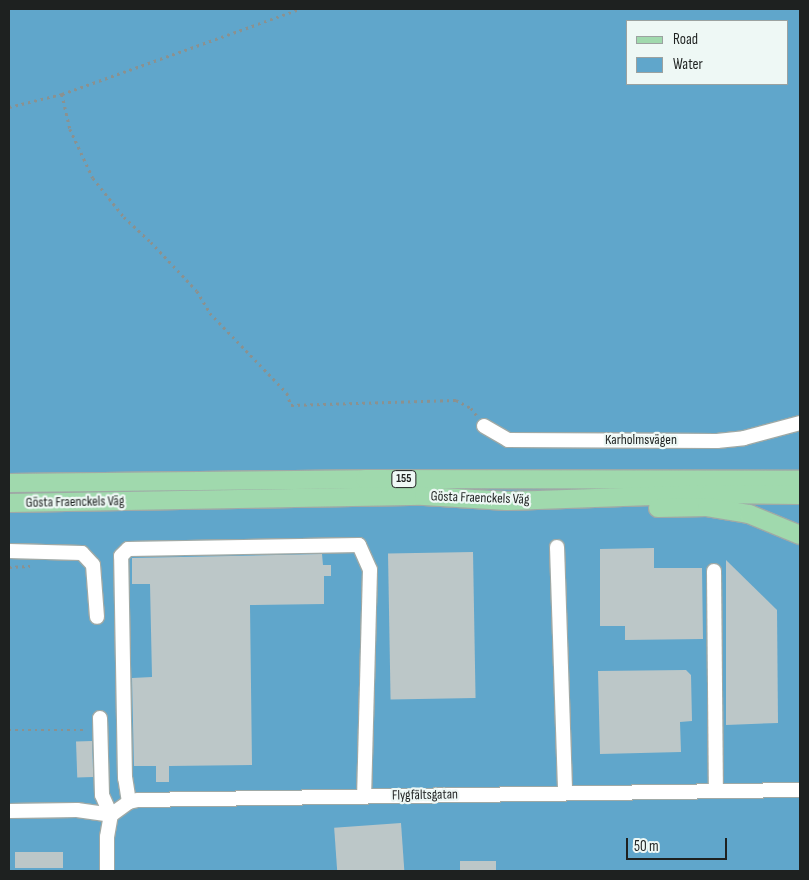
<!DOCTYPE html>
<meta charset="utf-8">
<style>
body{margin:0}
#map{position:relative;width:809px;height:880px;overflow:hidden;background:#eef8f5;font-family:"Sofia Sans Condensed",sans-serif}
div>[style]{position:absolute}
.water>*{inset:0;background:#60a6cb}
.building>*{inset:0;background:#bcc7c8;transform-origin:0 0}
.path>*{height:2.5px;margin-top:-1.25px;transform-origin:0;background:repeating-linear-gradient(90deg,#8b918f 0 2.5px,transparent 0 6.5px)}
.roads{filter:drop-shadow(1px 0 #9fa9a6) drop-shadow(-1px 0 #9fa9a6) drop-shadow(0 1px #9fa9a6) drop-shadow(0 -1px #9fa9a6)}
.minor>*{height:14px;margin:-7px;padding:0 7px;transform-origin:7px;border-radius:7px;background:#fff}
.major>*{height:18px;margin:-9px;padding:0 9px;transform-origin:9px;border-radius:9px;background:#a0d9ad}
span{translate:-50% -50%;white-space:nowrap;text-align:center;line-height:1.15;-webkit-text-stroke:4.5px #eef8f5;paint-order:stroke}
.shield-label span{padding:1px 4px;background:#eef8f5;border:1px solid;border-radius:4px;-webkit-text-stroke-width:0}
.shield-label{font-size:12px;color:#1e2120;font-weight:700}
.street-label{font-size:14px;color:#1e2120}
.frame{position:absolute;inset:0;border:10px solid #1e2120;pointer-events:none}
.legend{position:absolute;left:626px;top:20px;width:162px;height:65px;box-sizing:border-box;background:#eef8f5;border:1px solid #9ba2a0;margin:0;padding:6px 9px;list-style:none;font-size:15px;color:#1e2120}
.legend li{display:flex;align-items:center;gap:10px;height:25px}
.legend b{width:25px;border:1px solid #9ba2a0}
.scale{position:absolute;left:626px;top:838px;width:101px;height:22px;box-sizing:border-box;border:2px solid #1e2120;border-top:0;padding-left:6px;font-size:15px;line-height:18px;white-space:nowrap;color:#1e2120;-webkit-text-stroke:4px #eef8f5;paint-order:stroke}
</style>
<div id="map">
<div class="water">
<div style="clip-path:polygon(evenodd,9px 9px,800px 9px,800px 871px,9px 871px,9px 9px,628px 21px,788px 21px,788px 84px,628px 84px,628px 21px)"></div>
</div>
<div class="building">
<div style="clip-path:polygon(654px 548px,654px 568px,702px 568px,703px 639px,625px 640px,625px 626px,600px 626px,600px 549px)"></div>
<div style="left:473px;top:552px;width:146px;height:85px;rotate:89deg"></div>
<div style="clip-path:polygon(322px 554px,323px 565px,331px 565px,331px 576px,324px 576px,324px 604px,250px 605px,252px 765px,169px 766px,169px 782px,156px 782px,156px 766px,134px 766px,132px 678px,152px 677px,150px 584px,132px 584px,132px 558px)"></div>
<div style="clip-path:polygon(726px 560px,777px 610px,778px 723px,726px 725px)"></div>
<div style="clip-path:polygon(686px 670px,691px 675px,692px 721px,680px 722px,681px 752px,600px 754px,598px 671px)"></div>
<div style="left:92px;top:741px;width:36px;height:16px;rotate:88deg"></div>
<div style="left:401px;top:823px;width:48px;height:67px;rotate:86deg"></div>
<div style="left:63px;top:852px;width:16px;height:48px;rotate:90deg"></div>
<div style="left:496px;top:861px;width:10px;height:36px;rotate:90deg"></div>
</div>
<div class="path">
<div style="left:62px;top:94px;width:36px;rotate:77deg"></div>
<div style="left:70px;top:129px;width:54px;rotate:64.9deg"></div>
<div style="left:93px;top:178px;width:50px;rotate:51.5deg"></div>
<div style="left:124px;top:217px;width:37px;rotate:43deg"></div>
<div style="left:151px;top:242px;width:67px;rotate:46.8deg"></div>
<div style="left:197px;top:291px;width:26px;rotate:59deg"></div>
<div style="left:210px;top:313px;width:111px;rotate:46.1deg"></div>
<div style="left:287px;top:393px;width:13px;rotate:72deg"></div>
<div style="left:291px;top:405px;width:165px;rotate:-1.7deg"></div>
<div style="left:456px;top:400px;width:17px;rotate:28deg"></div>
<div style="left:471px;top:408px;width:11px;rotate:52deg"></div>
<div style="left:9px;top:107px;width:55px;rotate:-13.8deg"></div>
<div style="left:62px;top:94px;width:252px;rotate:-19.7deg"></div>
<div style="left:9px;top:567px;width:21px;rotate:-3deg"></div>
<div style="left:9px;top:730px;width:78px"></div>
</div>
<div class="roads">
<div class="minor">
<div style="left:484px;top:426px;width:28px;rotate:30deg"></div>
<div style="left:508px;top:440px;width:209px;rotate:0.3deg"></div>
<div style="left:717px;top:441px;width:27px;rotate:-6deg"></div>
<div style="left:744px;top:438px;width:58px;rotate:-15deg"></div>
<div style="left:557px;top:547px;width:246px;rotate:88.1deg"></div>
<div style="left:9px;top:551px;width:73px;rotate:1.6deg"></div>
<div style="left:82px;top:553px;width:16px;rotate:47deg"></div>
<div style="left:93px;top:565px;width:52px;rotate:85.6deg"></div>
<div style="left:714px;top:571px;width:220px;rotate:89.5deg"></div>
<div style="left:100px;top:718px;width:77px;rotate:88.5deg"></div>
<div style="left:102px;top:795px;width:22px;rotate:66deg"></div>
<div style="left:129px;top:802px;width:24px;rotate:-99deg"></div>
<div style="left:125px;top:778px;width:222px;rotate:-91deg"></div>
<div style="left:121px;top:556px;width:10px;rotate:-45deg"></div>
<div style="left:128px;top:549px;width:231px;rotate:-1deg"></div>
<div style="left:359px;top:545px;width:27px;rotate:66deg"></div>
<div style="left:370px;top:570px;width:226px;rotate:91.5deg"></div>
<div style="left:9px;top:811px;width:68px;rotate:-0.8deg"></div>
<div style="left:77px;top:810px;width:34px;rotate:8deg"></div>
<div style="left:107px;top:871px;width:34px;rotate:-90deg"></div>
<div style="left:107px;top:837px;width:22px;rotate:-80deg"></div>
<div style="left:111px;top:815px;width:22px;rotate:-36deg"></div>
<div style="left:129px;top:802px;width:9px;rotate:-13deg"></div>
<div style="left:138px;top:800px;width:662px;rotate:-0.87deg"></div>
</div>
<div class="major">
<div style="left:9px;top:483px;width:356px;rotate:-0.6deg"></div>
<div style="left:365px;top:479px;width:435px;rotate:0.1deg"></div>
<div style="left:9px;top:503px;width:415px;rotate:-1deg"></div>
<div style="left:424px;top:496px;width:83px;rotate:3.4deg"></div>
<div style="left:507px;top:501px;width:202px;rotate:-2deg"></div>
<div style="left:709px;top:494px;width:91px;rotate:0.6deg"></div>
<div style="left:658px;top:508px;width:49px;rotate:-1.2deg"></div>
<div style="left:707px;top:507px;width:43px;rotate:9.5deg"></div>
<div style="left:749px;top:514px;width:55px;rotate:22.4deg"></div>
</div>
</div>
<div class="shield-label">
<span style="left:404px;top:479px">155</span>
</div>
<div class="street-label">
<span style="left:641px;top:440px">Karholmsvägen</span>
<span style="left:480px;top:498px;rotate:2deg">Gösta Fraenckels Väg</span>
<span style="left:75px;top:502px;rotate:-1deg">Gösta Fraenckels Väg</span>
<span style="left:425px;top:795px;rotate:-1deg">Flygfältsgatan</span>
</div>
<div class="frame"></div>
<ul class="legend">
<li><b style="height:6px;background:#a0d9ad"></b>Road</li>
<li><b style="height:14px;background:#60a6cb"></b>Water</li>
</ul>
<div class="scale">50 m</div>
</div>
